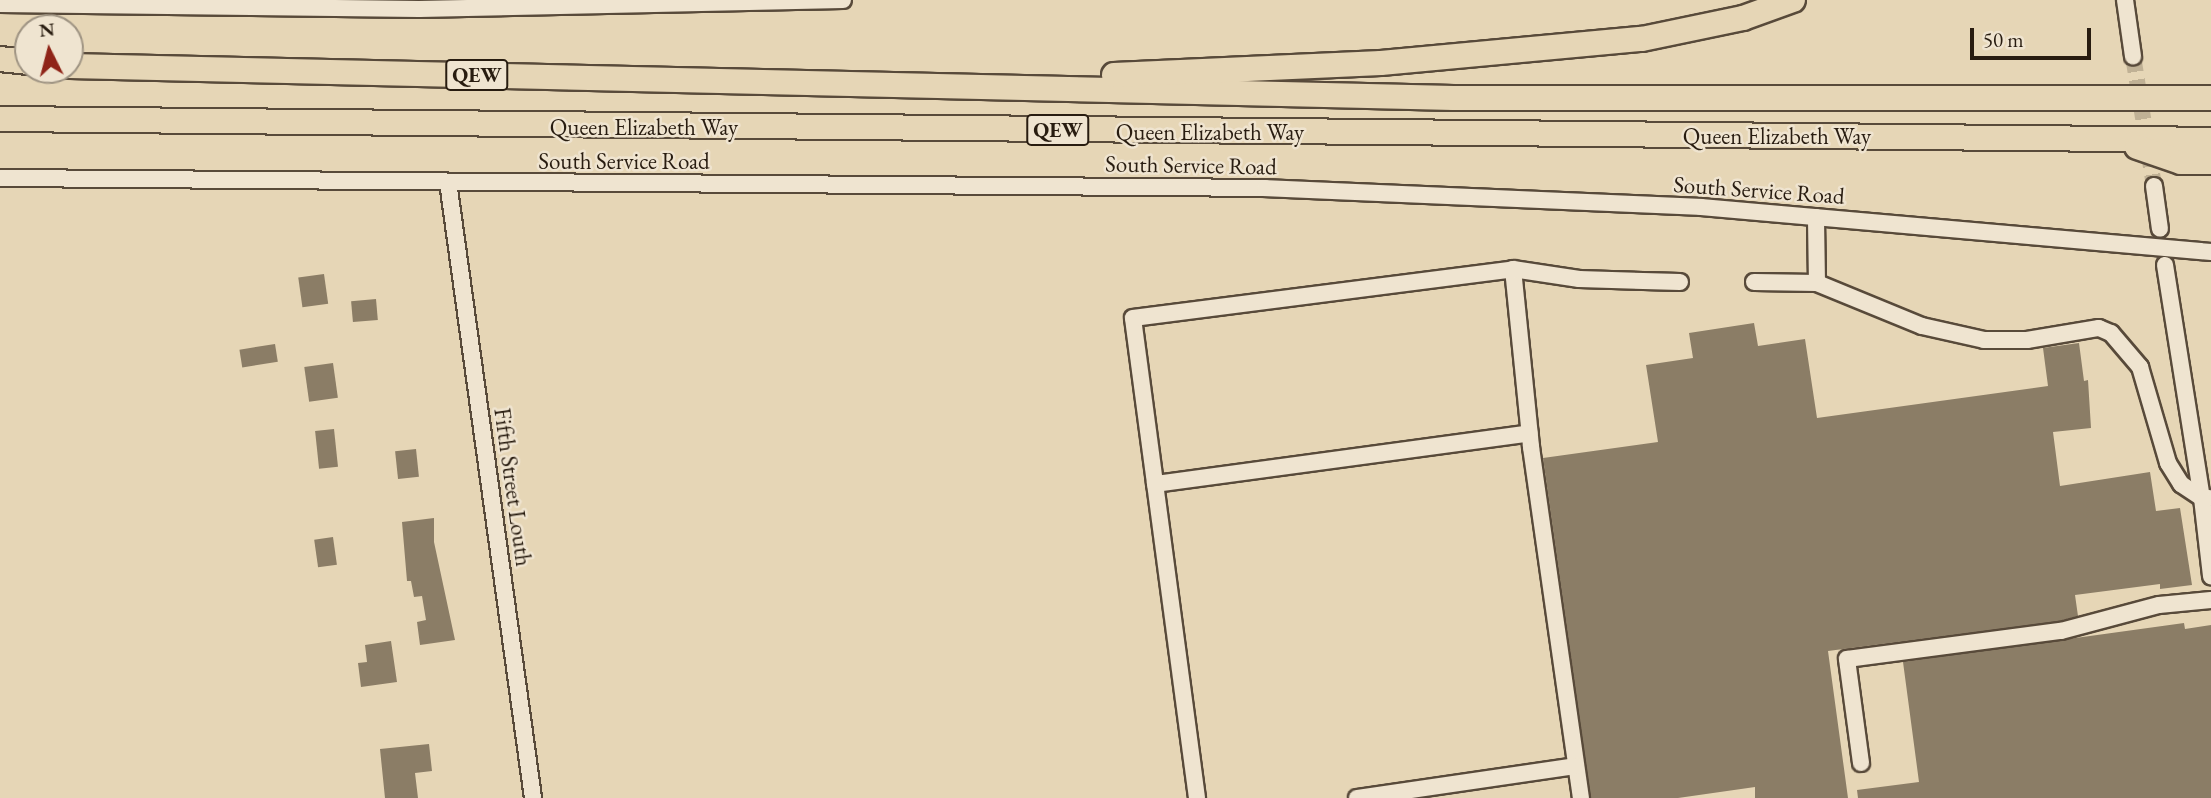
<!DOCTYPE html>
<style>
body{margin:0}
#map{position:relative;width:2211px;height:798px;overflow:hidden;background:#e6d6b6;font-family:"EB Garamond",serif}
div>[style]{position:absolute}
.building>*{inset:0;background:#8b7d66;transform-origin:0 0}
.minor-tunnel>*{height:16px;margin-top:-8px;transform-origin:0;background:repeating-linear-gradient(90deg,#c0b195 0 16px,transparent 0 24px)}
.roads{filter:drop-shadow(2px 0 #584a3a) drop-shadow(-2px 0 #584a3a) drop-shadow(0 2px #584a3a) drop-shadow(0 -2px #584a3a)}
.minor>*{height:16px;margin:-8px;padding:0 8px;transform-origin:8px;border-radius:8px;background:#efe4d0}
.highway>*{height:24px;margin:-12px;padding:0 12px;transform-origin:12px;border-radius:12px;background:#e6d6b6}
span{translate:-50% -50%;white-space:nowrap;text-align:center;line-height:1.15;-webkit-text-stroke:5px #efe4d0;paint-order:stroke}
.shield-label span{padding:2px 5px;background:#efe4d0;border:2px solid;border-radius:5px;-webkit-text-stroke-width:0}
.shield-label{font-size:21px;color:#281c10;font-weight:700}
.street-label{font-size:23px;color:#281c10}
.north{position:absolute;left:14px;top:14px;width:70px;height:70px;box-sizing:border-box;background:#efe4d0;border:2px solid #9f9483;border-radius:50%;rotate:354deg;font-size:19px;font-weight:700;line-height:28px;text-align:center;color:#281c10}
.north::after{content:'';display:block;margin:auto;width:24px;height:32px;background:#8f2418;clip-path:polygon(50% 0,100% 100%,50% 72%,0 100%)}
.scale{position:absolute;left:1970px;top:28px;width:121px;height:32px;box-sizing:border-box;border:4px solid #281c10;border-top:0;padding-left:9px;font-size:21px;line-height:24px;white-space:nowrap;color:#281c10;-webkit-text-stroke:5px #efe4d0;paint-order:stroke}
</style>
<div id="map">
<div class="building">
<div style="left:324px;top:274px;width:30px;height:26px;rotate:82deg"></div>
<div style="left:376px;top:299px;width:21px;height:25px;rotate:85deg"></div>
<div style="clip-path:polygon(1754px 323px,1758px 346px,1805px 339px,1817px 418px,2048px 386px,2043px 348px,2079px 343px,2084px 381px,2088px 380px,2091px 428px,2053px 432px,2060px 486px,2150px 472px,2156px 511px,2180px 508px,2192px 585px,2160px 589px,2160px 584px,2075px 595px,2078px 616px,2059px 621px,1828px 651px,1848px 798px,1755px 798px,1755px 787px,1678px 798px,1591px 798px,1543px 458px,1658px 442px,1646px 365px,1693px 358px,1689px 333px)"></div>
<div style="left:275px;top:344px;width:18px;height:36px;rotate:81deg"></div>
<div style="left:333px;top:363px;width:35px;height:29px;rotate:82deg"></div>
<div style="left:334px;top:429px;width:38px;height:19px;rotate:84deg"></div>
<div style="left:416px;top:449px;width:28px;height:21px;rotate:84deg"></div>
<div style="clip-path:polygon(434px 518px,434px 542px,455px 640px,420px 645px,417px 622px,426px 620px,422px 596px,414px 597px,411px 581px,407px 581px,402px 522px)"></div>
<div style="left:333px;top:537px;width:28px;height:19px;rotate:82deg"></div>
<div style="clip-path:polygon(2184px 623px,2185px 629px,2211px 625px,2211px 798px,1858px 798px,1857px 790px,1919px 782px,1903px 662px)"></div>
<div style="clip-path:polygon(391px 641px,397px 682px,361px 687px,358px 663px,367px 662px,365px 645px)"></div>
<div style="clip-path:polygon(429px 744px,432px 771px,415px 773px,418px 798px,385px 798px,380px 749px)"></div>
</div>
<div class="minor-tunnel">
<div style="left:2133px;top:56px;width:132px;rotate:80.8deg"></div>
</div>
<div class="roads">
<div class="minor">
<div style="left:2125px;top:0;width:57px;rotate:81.9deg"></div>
<div style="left:0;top:4px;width:419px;rotate:0.7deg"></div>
<div style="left:419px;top:9px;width:424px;rotate:-1.2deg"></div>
<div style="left:0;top:178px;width:1265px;rotate:0.45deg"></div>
<div style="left:1265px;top:188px;width:436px;rotate:2.5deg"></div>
<div style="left:1701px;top:207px;width:512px;rotate:5.04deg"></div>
<div style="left:448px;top:182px;width:622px;rotate:82.14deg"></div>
<div style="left:2154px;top:186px;width:43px;rotate:82.1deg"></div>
<div style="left:2165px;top:265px;width:236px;rotate:81deg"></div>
<div style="left:2202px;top:498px;width:7px"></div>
<div style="left:1513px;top:269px;width:179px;rotate:84.2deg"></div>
<div style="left:1531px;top:447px;width:355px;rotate:81.9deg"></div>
<div style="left:1754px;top:282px;width:63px;rotate:0.9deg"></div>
<div style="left:1817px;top:283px;width:66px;rotate:-90.9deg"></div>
<div style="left:1817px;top:283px;width:113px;rotate:22.3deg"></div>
<div style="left:1922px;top:326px;width:64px;rotate:12.7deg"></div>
<div style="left:1984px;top:340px;width:43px"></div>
<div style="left:2027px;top:340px;width:73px;rotate:-9.5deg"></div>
<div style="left:2099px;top:328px;width:13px;rotate:23deg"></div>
<div style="left:2111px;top:333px;width:45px;rotate:49.5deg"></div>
<div style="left:2140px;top:367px;width:100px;rotate:73.7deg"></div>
<div style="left:2168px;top:463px;width:25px;rotate:58deg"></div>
<div style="left:2181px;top:484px;width:25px;rotate:34deg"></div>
<div style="left:2202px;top:498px;width:79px;rotate:83.4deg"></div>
<div style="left:1155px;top:484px;width:378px;rotate:-7.7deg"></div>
<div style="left:1861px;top:763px;width:105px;rotate:-97.7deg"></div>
<div style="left:1847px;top:659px;width:216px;rotate:-7.5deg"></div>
<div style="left:2061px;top:631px;width:101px;rotate:-14.9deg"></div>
<div style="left:2159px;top:605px;width:52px;rotate:-5.5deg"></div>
<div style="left:1197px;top:798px;width:484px;rotate:-97.6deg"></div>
<div style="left:1133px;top:318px;width:383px;rotate:-7.3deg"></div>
<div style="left:1513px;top:269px;width:67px;rotate:8.6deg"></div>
<div style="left:1579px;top:279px;width:101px;rotate:1.7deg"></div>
<div style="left:1357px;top:798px;width:221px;rotate:-8.3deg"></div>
</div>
<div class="highway">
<div style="left:0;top:59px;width:28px;rotate:6deg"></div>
<div style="left:70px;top:66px;width:1384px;rotate:1.32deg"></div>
<div style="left:1454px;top:98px;width:757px"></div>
<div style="left:1114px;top:75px;width:267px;rotate:-2.6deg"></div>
<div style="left:1381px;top:63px;width:262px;rotate:-5.3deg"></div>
<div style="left:1642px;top:39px;width:103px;rotate:-11.7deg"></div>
<div style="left:1743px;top:18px;width:53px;rotate:-19.8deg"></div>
<div style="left:0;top:119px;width:2211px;rotate:0.54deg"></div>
<div style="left:2137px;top:147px;width:46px;rotate:18.8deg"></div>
<div style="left:2181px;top:162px;width:30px"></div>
</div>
</div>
<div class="shield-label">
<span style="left:477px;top:75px">QEW</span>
<span style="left:1058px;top:130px">QEW</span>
</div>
<div class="street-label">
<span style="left:644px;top:127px">Queen Elizabeth Way</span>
<span style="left:1210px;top:132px">Queen Elizabeth Way</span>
<span style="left:1777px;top:136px">Queen Elizabeth Way</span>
<span style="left:624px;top:161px">South Service Road</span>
<span style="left:1191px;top:165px;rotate:1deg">South Service Road</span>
<span style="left:1759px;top:190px;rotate:4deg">South Service Road</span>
<span style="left:513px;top:487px;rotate:82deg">Fifth Street Louth</span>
</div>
<div class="north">N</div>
<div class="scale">50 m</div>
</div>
